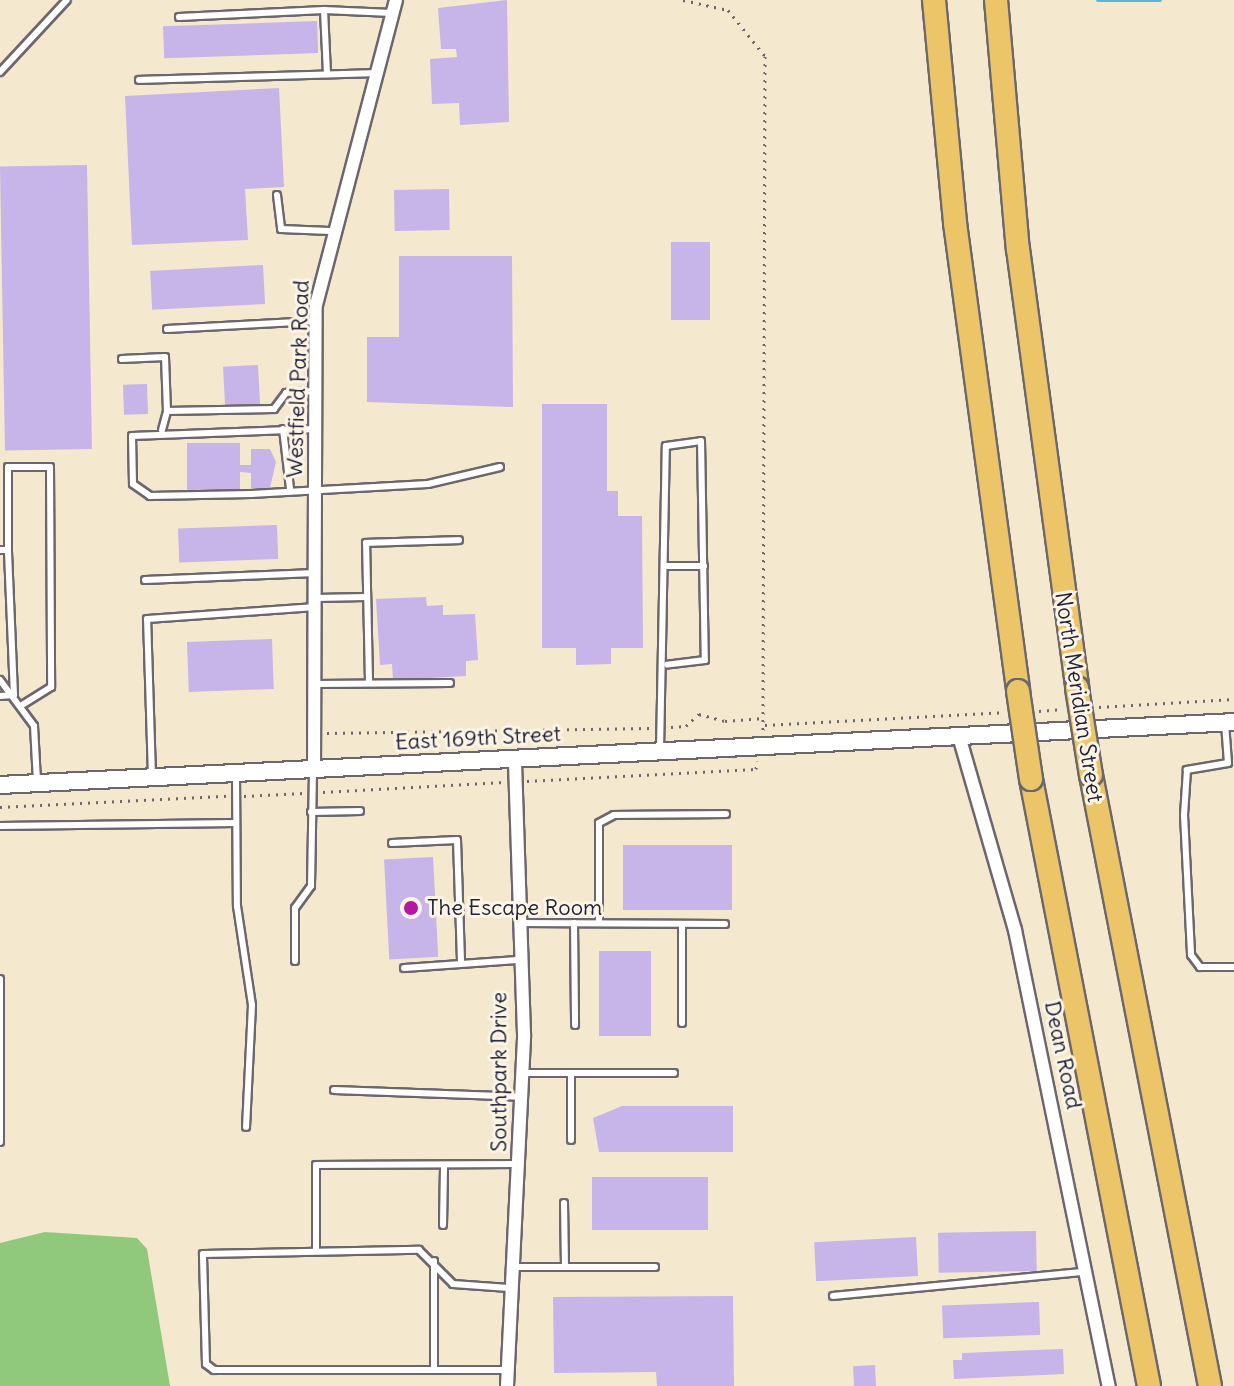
<!DOCTYPE html>
<style>
body{margin:0}
#map{position:relative;width:1234px;height:1386px;overflow:hidden;background:#f4e8ce;font-family:Delius,sans-serif}
div>[style]{position:absolute}
.green>*{inset:0;background:#91c97c}
.stream>*{height:4px;margin:-2px;padding:0 2px;transform-origin:2px;border-radius:2px;background:#5bb6d9}
.building>*{inset:0;background:#c7b4e8;transform-origin:0 0}
.path>*{height:3px;margin-top:-1.5px;transform-origin:0;background:repeating-linear-gradient(90deg,#6c676e 0 2px,transparent 0 8px)}
.roads{filter:drop-shadow(2px 0 #6c676e) drop-shadow(-2px 0 #6c676e) drop-shadow(0 2px #6c676e) drop-shadow(0 -2px #6c676e)}
.service>*{height:6px;margin:-3px;padding:0 3px;transform-origin:3px;border-radius:3px;background:#fff}
.minor>*{height:12px;margin:-6px;padding:0 6px;transform-origin:6px;border-radius:6px;background:#fff}
.tertiary>*{height:16px;margin:-8px;padding:0 8px;transform-origin:8px;border-radius:8px;background:#fff}
.motorway>*{height:22px;margin:-11px;padding:0 11px;transform-origin:11px;border-radius:11px;background:#edc569}
.bridges{filter:drop-shadow(2px 0 #6c676e) drop-shadow(-2px 0 #6c676e) drop-shadow(0 2px #6c676e) drop-shadow(0 -2px #6c676e)}
.motorway-bridge>*{height:22px;margin:-11px;padding:0 11px;transform-origin:11px;border-radius:11px;background:#edc569}
.dots>*{width:22px;height:22px;translate:-50% -50%;box-sizing:border-box;border:4px solid #fcf5e5;border-radius:50%}
span{translate:-50% -50%;white-space:nowrap;text-align:center;line-height:1.15;-webkit-text-stroke:6px #fcf5e5;paint-order:stroke}
.street-label{font-size:22px;color:#22223b}
.poi-label{font-size:22px;color:#22223b}
.left{translate:0 -50%;text-align:left}
</style>
<div id="map">
<div class="green">
<div style="clip-path:polygon(45px 1232px,137px 1238px,147px 1249px,170px 1386px,0 1386px,0 1243px)"></div>
</div>
<div class="stream">
<div style="left:1098px;top:0;width:62px"></div>
</div>
<div class="building">
<div style="clip-path:polygon(507px 0,509px 122px,460px 125px,459px 103px,432px 104px,430px 59px,457px 57px,456px 49px,441px 49px,438px 8px)"></div>
<div style="left:317px;top:21px;width:32px;height:154px;rotate:88deg"></div>
<div style="clip-path:polygon(279px 88px,284px 187px,245px 189px,248px 240px,132px 245px,125px 96px)"></div>
<div style="left:87px;top:165px;width:284px;height:87px;rotate:89deg"></div>
<div style="left:449px;top:189px;width:41px;height:55px;rotate:89deg"></div>
<div style="left:671px;top:242px;width:39px;height:78px"></div>
<div style="clip-path:polygon(399px 256px,512px 256px,513px 407px,367px 402px,367px 337px,399px 337px)"></div>
<div style="left:263px;top:265px;width:39px;height:113px;rotate:87deg"></div>
<div style="left:258px;top:365px;width:40px;height:35px;rotate:87deg"></div>
<div style="left:147px;top:384px;width:30px;height:24px;rotate:88deg"></div>
<div style="clip-path:polygon(542px 404px,607px 404px,607px 491px,618px 491px,618px 516px,642px 516px,643px 648px,611px 648px,611px 664px,576px 665px,576px 648px,542px 648px)"></div>
<div style="clip-path:polygon(187px 443px,240px 443px,240px 465px,251px 465px,251px 449px,270px 449px,276px 462px,270px 488px,251px 488px,251px 473px,240px 472px,240px 493px,187px 493px)"></div>
<div style="left:277px;top:525px;width:34px;height:99px;rotate:88deg"></div>
<div style="clip-path:polygon(426px 597px,427px 606px,443px 605px,443px 615px,475px 614px,478px 660px,466px 661px,466px 676px,393px 680px,392px 664px,380px 665px,376px 599px)"></div>
<div style="left:272px;top:639px;width:50px;height:85px;rotate:88deg"></div>
<div style="left:623px;top:845px;width:109px;height:65px"></div>
<div style="left:433px;top:857px;width:100px;height:49px;rotate:87deg"></div>
<div style="left:599px;top:951px;width:52px;height:85px"></div>
<div style="clip-path:polygon(622px 1106px,733px 1106px,733px 1152px,599px 1152px,593px 1118px)"></div>
<div style="left:708px;top:1177px;width:53px;height:116px;rotate:90deg"></div>
<div style="left:1036px;top:1231px;width:40px;height:98px;rotate:89deg"></div>
<div style="left:916px;top:1237px;width:39px;height:102px;rotate:87deg"></div>
<div style="clip-path:polygon(733px 1296px,734px 1386px,657px 1386px,656px 1372px,554px 1373px,553px 1297px)"></div>
<div style="left:1039px;top:1302px;width:33px;height:97px;rotate:88deg"></div>
<div style="clip-path:polygon(1063px 1349px,1064px 1374px,954px 1379px,953px 1360px,962px 1360px,962px 1353px)"></div>
<div style="left:875px;top:1365px;width:21px;height:22px;rotate:87deg"></div>
</div>
<div class="path">
<div style="left:683px;top:0;width:46px;rotate:12.5deg"></div>
<div style="left:728px;top:10px;width:59px;rotate:51.2deg"></div>
<div style="left:765px;top:56px;width:675px;rotate:90.17deg"></div>
<div style="left:1099px;top:707px;width:135px;rotate:-3.4deg"></div>
<div style="left:1039px;top:711px;width:24px;rotate:-5deg"></div>
<div style="left:765px;top:725px;width:238px;rotate:-3.1deg"></div>
<div style="left:671px;top:727px;width:15px;rotate:-4deg"></div>
<div style="left:686px;top:726px;width:18px;rotate:-43deg"></div>
<div style="left:699px;top:714px;width:27px;rotate:15deg"></div>
<div style="left:725px;top:721px;width:40px;rotate:-4.3deg"></div>
<div style="left:327px;top:733px;width:324px;rotate:-0.9deg"></div>
<div style="left:527px;top:781px;width:229px;rotate:-3deg"></div>
<div style="left:756px;top:769px;width:8px;rotate:-83deg"></div>
<div style="left:323px;top:792px;width:181px;rotate:-3.2deg"></div>
<div style="left:244px;top:796px;width:60px;rotate:-2.9deg"></div>
<div style="left:0;top:807px;width:228px;rotate:-2.8deg"></div>
</div>
<div class="roads">
<div class="service">
<div style="left:324px;top:10px;width:68px;rotate:2.5deg"></div>
<div style="left:179px;top:17px;width:145px;rotate:-2.8deg"></div>
<div style="left:324px;top:10px;width:63px;rotate:87.3deg"></div>
<div style="left:0;top:72px;width:98px;rotate:-47.1deg"></div>
<div style="left:139px;top:80px;width:237px;rotate:-1.7deg"></div>
<div style="left:277px;top:195px;width:34px;rotate:83deg"></div>
<div style="left:281px;top:229px;width:49px;rotate:2.3deg"></div>
<div style="left:167px;top:329px;width:148px;rotate:-3.1deg"></div>
<div style="left:122px;top:359px;width:43px;rotate:-2.7deg"></div>
<div style="left:165px;top:357px;width:54px;rotate:87.9deg"></div>
<div style="left:283px;top:429px;width:60px;rotate:83.3deg"></div>
<div style="left:315px;top:429px;width:183px;rotate:177.8deg"></div>
<div style="left:132px;top:436px;width:48px;rotate:88.8deg"></div>
<div style="left:133px;top:484px;width:21px;rotate:35deg"></div>
<div style="left:150px;top:496px;width:101px;rotate:-1.1deg"></div>
<div style="left:251px;top:494px;width:177px;rotate:-3.2deg"></div>
<div style="left:428px;top:484px;width:74px;rotate:-13.3deg"></div>
<div style="left:162px;top:430px;width:20px;rotate:-75deg"></div>
<div style="left:167px;top:411px;width:107px;rotate:-1.1deg"></div>
<div style="left:274px;top:409px;width:20px;rotate:-53deg"></div>
<div style="left:286px;top:393px;width:29px;rotate:-4deg"></div>
<div style="left:0;top:550px;width:8px"></div>
<div style="left:8px;top:550px;width:83px;rotate:-90deg"></div>
<div style="left:8px;top:467px;width:42px"></div>
<div style="left:50px;top:467px;width:220px;rotate:89.7deg"></div>
<div style="left:51px;top:687px;width:36px;rotate:148deg"></div>
<div style="left:667px;top:566px;width:37px"></div>
<div style="left:145px;top:580px;width:170px;rotate:-2.4deg"></div>
<div style="left:316px;top:598px;width:50px;rotate:-1.1deg"></div>
<div style="left:0;top:680px;width:57px;rotate:53.5deg"></div>
<div style="left:34px;top:726px;width:56px;rotate:86.9deg"></div>
<div style="left:369px;top:682px;width:139px;rotate:-91.2deg"></div>
<div style="left:366px;top:543px;width:93px;rotate:-1.8deg"></div>
<div style="left:315px;top:684px;width:135px;rotate:-0.4deg"></div>
<div style="left:0;top:696px;width:14px;rotate:-4deg"></div>
<div style="left:14px;top:695px;width:145px;rotate:-92.4deg"></div>
<div style="left:1225px;top:723px;width:40px;rotate:85.7deg"></div>
<div style="left:1228px;top:763px;width:42px;rotate:170.3deg"></div>
<div style="left:1187px;top:770px;width:45px;rotate:93.8deg"></div>
<div style="left:1184px;top:815px;width:140px;rotate:87.1deg"></div>
<div style="left:1191px;top:955px;width:15px;rotate:53deg"></div>
<div style="left:1200px;top:967px;width:34px"></div>
<div style="left:660px;top:750px;width:304px;rotate:-88.9deg"></div>
<div style="left:666px;top:446px;width:35px;rotate:-8deg"></div>
<div style="left:701px;top:441px;width:219px;rotate:89deg"></div>
<div style="left:705px;top:660px;width:38px;rotate:173deg"></div>
<div style="left:152px;top:776px;width:157px;rotate:-91.8deg"></div>
<div style="left:147px;top:619px;width:166px;rotate:-4.1deg"></div>
<div style="left:236px;top:776px;width:130px;rotate:89.6deg"></div>
<div style="left:237px;top:906px;width:100px;rotate:81.4deg"></div>
<div style="left:252px;top:1005px;width:122px;rotate:92.8deg"></div>
<div style="left:311px;top:812px;width:49px;rotate:-1.2deg"></div>
<div style="left:0;top:826px;width:236px;rotate:-0.7deg"></div>
<div style="left:392px;top:843px;width:65px;rotate:-2.6deg"></div>
<div style="left:457px;top:840px;width:121px;rotate:88.1deg"></div>
<div style="left:521px;top:923px;width:204px;rotate:0.3deg"></div>
<div style="left:574px;top:923px;width:102px;rotate:89.4deg"></div>
<div style="left:599px;top:923px;width:100px;rotate:-90deg"></div>
<div style="left:599px;top:823px;width:17px;rotate:-28deg"></div>
<div style="left:614px;top:815px;width:112px;rotate:-0.5deg"></div>
<div style="left:295px;top:961px;width:53px;rotate:-90deg"></div>
<div style="left:295px;top:908px;width:27px;rotate:-54deg"></div>
<div style="left:311px;top:886px;width:114px;rotate:-89deg"></div>
<div style="left:404px;top:968px;width:114px;rotate:-4deg"></div>
<div style="left:0;top:979px;width:163px;rotate:90deg"></div>
<div style="left:682px;top:1023px;width:99px;rotate:-90deg"></div>
<div style="left:522px;top:1073px;width:152px"></div>
<div style="left:571px;top:1073px;width:67px;rotate:90deg"></div>
<div style="left:334px;top:1090px;width:187px;rotate:2.1deg"></div>
<div style="left:564px;top:1203px;width:64px;rotate:89.1deg"></div>
<div style="left:443px;top:1225px;width:60px;rotate:-89deg"></div>
<div style="left:316px;top:1249px;width:84px;rotate:-90deg"></div>
<div style="left:316px;top:1165px;width:201px;rotate:-0.3deg"></div>
<div style="left:514px;top:1267px;width:141px"></div>
<div style="left:833px;top:1296px;width:252px;rotate:-5.5deg"></div>
<div style="left:434px;top:1370px;width:109px;rotate:-90deg"></div>
<div style="left:507px;top:1370px;width:293px;rotate:180deg"></div>
<div style="left:214px;top:1370px;width:10px;rotate:-143deg"></div>
<div style="left:206px;top:1364px;width:110px;rotate:-91.6deg"></div>
<div style="left:203px;top:1254px;width:216px;rotate:-1.1deg"></div>
<div style="left:419px;top:1250px;width:48px;rotate:45deg"></div>
<div style="left:453px;top:1284px;width:56px;rotate:4.1deg"></div>
</div>
<div class="minor">
<div style="left:959px;top:736px;width:202px;rotate:73.9deg"></div>
<div style="left:1015px;top:930px;width:466px;rotate:78.4deg"></div>
<div style="left:314px;top:769px;width:464px;rotate:-89.8deg"></div>
<div style="left:316px;top:305px;width:315px;rotate:-75.3deg"></div>
<div style="left:507px;top:1386px;width:352px;rotate:-87.2deg"></div>
<div style="left:524px;top:1034px;width:276px;rotate:-91.9deg"></div>
</div>
<div class="tertiary">
<div style="left:0;top:785px;width:1236px;rotate:-2.92deg"></div>
</div>
<div class="motorway">
<div style="left:934px;top:0;width:224px;rotate:84.6deg"></div>
<div style="left:955px;top:223px;width:472px;rotate:82.3deg"></div>
<div style="left:996px;top:0;width:250px;rotate:85deg"></div>
<div style="left:1018px;top:249px;width:443px;rotate:82.3deg"></div>
<div style="left:1091px;top:775px;width:622px;rotate:78.98deg"></div>
<div style="left:1031px;top:779px;width:618px;rotate:79deg"></div>
</div>
</div>
<div class="bridges">
<div class="motorway-bridge">
<div style="left:1077px;top:688px;width:88px;rotate:80.9deg"></div>
<div style="left:1018px;top:691px;width:89px;rotate:81.6deg"></div>
</div>
</div>
<div class="dots">
<div style="left:411px;top:908px;background:#b5179e"></div>
</div>
<div class="street-label">
<span style="left:298px;top:379px;rotate:-88deg">Westfield Park Road</span>
<span style="left:1079px;top:697px;rotate:81deg">North Meridian Street</span>
<span style="left:478px;top:738px;rotate:-3deg">East 169th Street</span>
<span style="left:1063px;top:1055px;rotate:78deg">Dean Road</span>
<span style="left:499px;top:1072px;rotate:-90deg">Southpark Drive</span>
</div>
<div class="poi-label">
<span class="left" style="left:427px;top:908px">The Escape Room</span>
</div>
</div>
